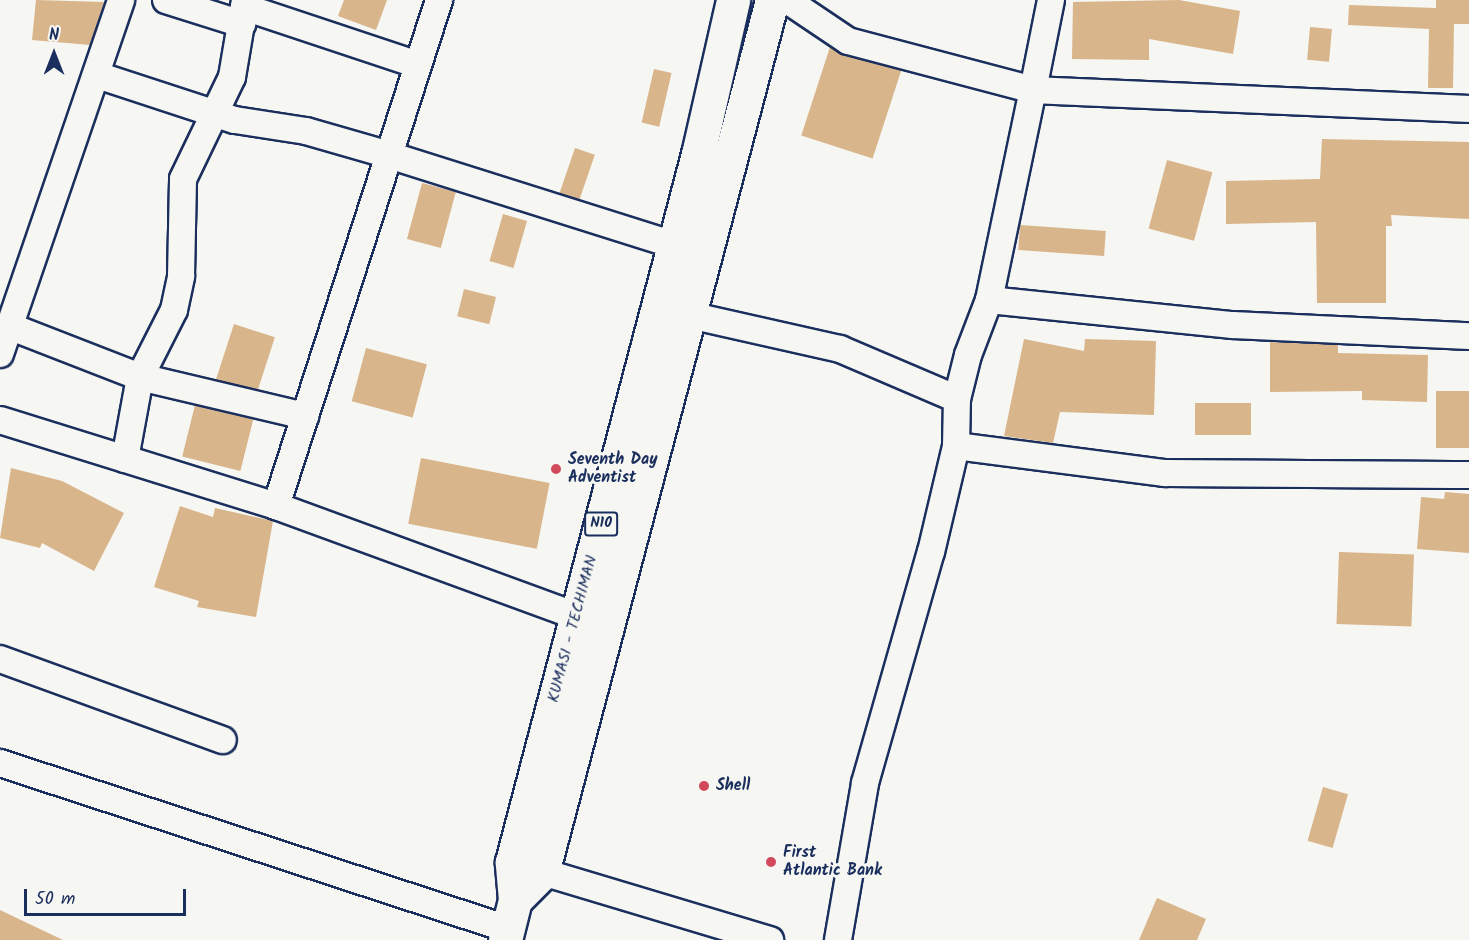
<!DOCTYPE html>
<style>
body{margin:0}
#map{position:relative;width:1469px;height:940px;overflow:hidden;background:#f6f6f2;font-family:Kalam,sans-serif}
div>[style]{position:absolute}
.building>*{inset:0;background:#d9b58b;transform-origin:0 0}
.roads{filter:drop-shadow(2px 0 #1b2f5e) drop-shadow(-2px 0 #1b2f5e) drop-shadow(0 2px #1b2f5e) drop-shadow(0 -2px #1b2f5e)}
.minor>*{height:26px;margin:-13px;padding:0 13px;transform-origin:13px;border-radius:13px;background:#f6f6f2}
.trunk>*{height:33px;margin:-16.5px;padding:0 16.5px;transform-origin:16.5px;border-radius:16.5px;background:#f6f6f2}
.dots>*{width:16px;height:16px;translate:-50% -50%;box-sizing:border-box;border:3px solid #f6f6f2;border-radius:50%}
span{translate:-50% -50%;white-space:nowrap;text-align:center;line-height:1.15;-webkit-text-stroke:6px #f6f6f2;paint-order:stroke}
.shield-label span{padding:2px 4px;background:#f6f6f2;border:2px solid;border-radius:4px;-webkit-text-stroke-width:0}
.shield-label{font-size:15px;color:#1b2f5e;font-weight:700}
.poi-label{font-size:16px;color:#1b2f5e;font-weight:700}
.left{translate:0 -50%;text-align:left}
.street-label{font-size:16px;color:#1b2f5e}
.north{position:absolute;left:24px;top:24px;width:60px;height:60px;-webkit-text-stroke:4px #f6f6f2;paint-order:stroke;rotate:0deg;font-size:16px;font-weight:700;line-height:24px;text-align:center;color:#1b2f5e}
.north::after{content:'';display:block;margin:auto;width:21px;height:27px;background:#1b2f5e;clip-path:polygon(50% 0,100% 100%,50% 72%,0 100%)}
.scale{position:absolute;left:24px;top:889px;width:162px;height:27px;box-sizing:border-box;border:3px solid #1b2f5e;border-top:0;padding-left:8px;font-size:18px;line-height:21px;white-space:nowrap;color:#1b2f5e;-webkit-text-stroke:4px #f6f6f2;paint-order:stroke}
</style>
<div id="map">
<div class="building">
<div style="clip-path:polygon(36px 0,104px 2px,90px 45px,32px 40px)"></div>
<div style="clip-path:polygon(344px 0,387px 0,376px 30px,338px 16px)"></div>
<div style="clip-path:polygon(1179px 0,1240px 11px,1233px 54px,1149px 39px,1149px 60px,1072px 59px,1073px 2px)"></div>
<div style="clip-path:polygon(1436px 0,1469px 0,1469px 24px,1454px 24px,1453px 88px,1428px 88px,1429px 29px,1348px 25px,1349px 5px,1436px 8px)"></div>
<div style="left:1310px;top:27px;width:22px;height:33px;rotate:5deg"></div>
<div style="left:830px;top:47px;width:75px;height:93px;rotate:18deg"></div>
<div style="left:654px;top:69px;width:18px;height:55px;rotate:13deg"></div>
<div style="clip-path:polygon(1322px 139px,1469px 142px,1469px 219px,1391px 215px,1392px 226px,1386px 226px,1386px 303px,1317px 303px,1316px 222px,1226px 224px,1226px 181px,1320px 179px)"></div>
<div style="left:575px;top:148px;width:21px;height:48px;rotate:19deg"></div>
<div style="left:1167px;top:160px;width:47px;height:71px;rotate:15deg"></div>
<div style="left:422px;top:183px;width:35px;height:58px;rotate:15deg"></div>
<div style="left:503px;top:214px;width:25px;height:49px;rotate:16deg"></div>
<div style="left:1020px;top:225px;width:86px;height:25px;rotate:4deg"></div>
<div style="left:464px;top:289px;width:33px;height:28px;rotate:14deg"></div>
<div style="left:234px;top:324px;width:43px;height:59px;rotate:18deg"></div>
<div style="clip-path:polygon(1024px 339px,1084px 351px,1085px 339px,1156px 341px,1154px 415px,1060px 412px,1053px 443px,1004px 436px)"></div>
<div style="clip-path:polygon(1270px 342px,1338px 345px,1338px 353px,1428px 355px,1427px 402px,1362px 400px,1362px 391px,1270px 392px)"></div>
<div style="left:366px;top:348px;width:63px;height:55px;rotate:15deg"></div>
<div style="left:1469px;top:391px;width:57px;height:33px;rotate:90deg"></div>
<div style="left:1251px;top:403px;width:32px;height:56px;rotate:90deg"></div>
<div style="left:195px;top:405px;width:60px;height:53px;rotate:14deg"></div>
<div style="left:421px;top:458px;width:131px;height:67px;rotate:11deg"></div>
<div style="clip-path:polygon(11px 468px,62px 481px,124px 513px,94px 571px,42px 543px,40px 548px,0 538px)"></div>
<div style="clip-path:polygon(1445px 492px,1469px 494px,1469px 553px,1417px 549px,1421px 497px,1444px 499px)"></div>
<div style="clip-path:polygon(180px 506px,213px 517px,215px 508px,273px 521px,256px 617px,197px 607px,199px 601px,154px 587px)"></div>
<div style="left:1339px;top:552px;width:75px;height:72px;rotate:2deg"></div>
<div style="left:1323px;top:787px;width:26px;height:56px;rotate:16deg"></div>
<div style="clip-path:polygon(1157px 898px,1206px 919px,1197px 940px,1139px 940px)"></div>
<div style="clip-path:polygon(0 910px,63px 940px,0 940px)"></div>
</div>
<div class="roads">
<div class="minor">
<div style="left:166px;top:0;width:80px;rotate:17.5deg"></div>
<div style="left:787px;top:0;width:73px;rotate:33.9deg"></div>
<div style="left:848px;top:41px;width:191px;rotate:14.8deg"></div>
<div style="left:1033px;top:90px;width:92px;rotate:-78.7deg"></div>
<div style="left:244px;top:7px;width:183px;rotate:18.4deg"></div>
<div style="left:97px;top:75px;width:145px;rotate:18.1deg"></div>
<div style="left:235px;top:120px;width:72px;rotate:8.8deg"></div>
<div style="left:306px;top:131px;width:86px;rotate:16.1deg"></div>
<div style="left:389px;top:155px;width:299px;rotate:17.5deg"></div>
<div style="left:989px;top:300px;width:215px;rotate:-78.2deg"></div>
<div style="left:1033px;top:90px;width:436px;rotate:2.5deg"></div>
<div style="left:689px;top:315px;width:155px;rotate:12.7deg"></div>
<div style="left:840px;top:349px;width:127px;rotate:23.1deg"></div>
<div style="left:9px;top:326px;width:141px;rotate:21.3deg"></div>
<div style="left:140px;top:377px;width:170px;rotate:13.3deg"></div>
<div style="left:0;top:354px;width:374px;rotate:-71.1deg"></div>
<div style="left:0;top:420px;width:289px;rotate:17.3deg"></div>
<div style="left:276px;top:506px;width:320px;rotate:20.1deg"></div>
<div style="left:956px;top:446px;width:211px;rotate:7.4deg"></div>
<div style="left:1165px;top:473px;width:304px;rotate:0.4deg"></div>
<div style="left:125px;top:459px;width:83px;rotate:-79.6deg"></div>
<div style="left:140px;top:377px;width:75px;rotate:-63.1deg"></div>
<div style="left:174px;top:310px;width:35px;rotate:-78deg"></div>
<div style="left:181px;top:276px;width:97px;rotate:-88.8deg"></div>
<div style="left:183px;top:179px;width:113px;rotate:-64.3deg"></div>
<div style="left:232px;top:77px;width:78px;rotate:-80.4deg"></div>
<div style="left:276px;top:506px;width:532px;rotate:-72.14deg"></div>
<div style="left:0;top:659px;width:237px;rotate:20deg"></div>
<div style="left:0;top:763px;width:534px;rotate:18.1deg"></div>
<div style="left:526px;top:867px;width:255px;rotate:16.7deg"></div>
<div style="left:838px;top:940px;width:159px;rotate:-80.2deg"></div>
<div style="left:865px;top:783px;width:240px;rotate:-74.1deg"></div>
<div style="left:931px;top:552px;width:109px;rotate:-76.7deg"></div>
<div style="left:956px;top:446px;width:47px;rotate:-88.8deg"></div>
<div style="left:957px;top:399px;width:45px;rotate:-76deg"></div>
<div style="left:968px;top:355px;width:59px;rotate:-69.1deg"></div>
<div style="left:989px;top:300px;width:245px;rotate:5.9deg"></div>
<div style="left:1233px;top:325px;width:236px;rotate:2.7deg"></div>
</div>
<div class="trunk">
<div style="left:515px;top:900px;width:38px;rotate:-45deg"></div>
<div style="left:542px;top:873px;width:903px;rotate:-75.24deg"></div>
<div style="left:505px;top:940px;width:41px;rotate:-76deg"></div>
<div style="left:515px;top:900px;width:38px;rotate:-95deg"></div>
<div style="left:512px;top:862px;width:736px;rotate:-75.28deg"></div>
<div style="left:699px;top:150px;width:154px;rotate:-77.2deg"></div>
</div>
</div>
<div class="dots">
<div style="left:556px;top:469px;background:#d1495b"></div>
<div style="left:704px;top:786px;background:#d1495b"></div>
<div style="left:771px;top:862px;background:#d1495b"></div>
</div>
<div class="shield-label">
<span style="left:601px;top:524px">N10</span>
</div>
<div class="poi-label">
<span class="left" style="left:568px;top:469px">Seventh Day<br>Adventist</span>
<span class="left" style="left:716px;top:786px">Shell</span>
<span class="left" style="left:783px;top:862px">First<br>Atlantic Bank</span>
</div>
<div class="street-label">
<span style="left:573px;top:629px;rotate:-75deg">KUMASI - TECHIMAN</span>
</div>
<div class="north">N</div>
<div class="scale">50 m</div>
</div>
